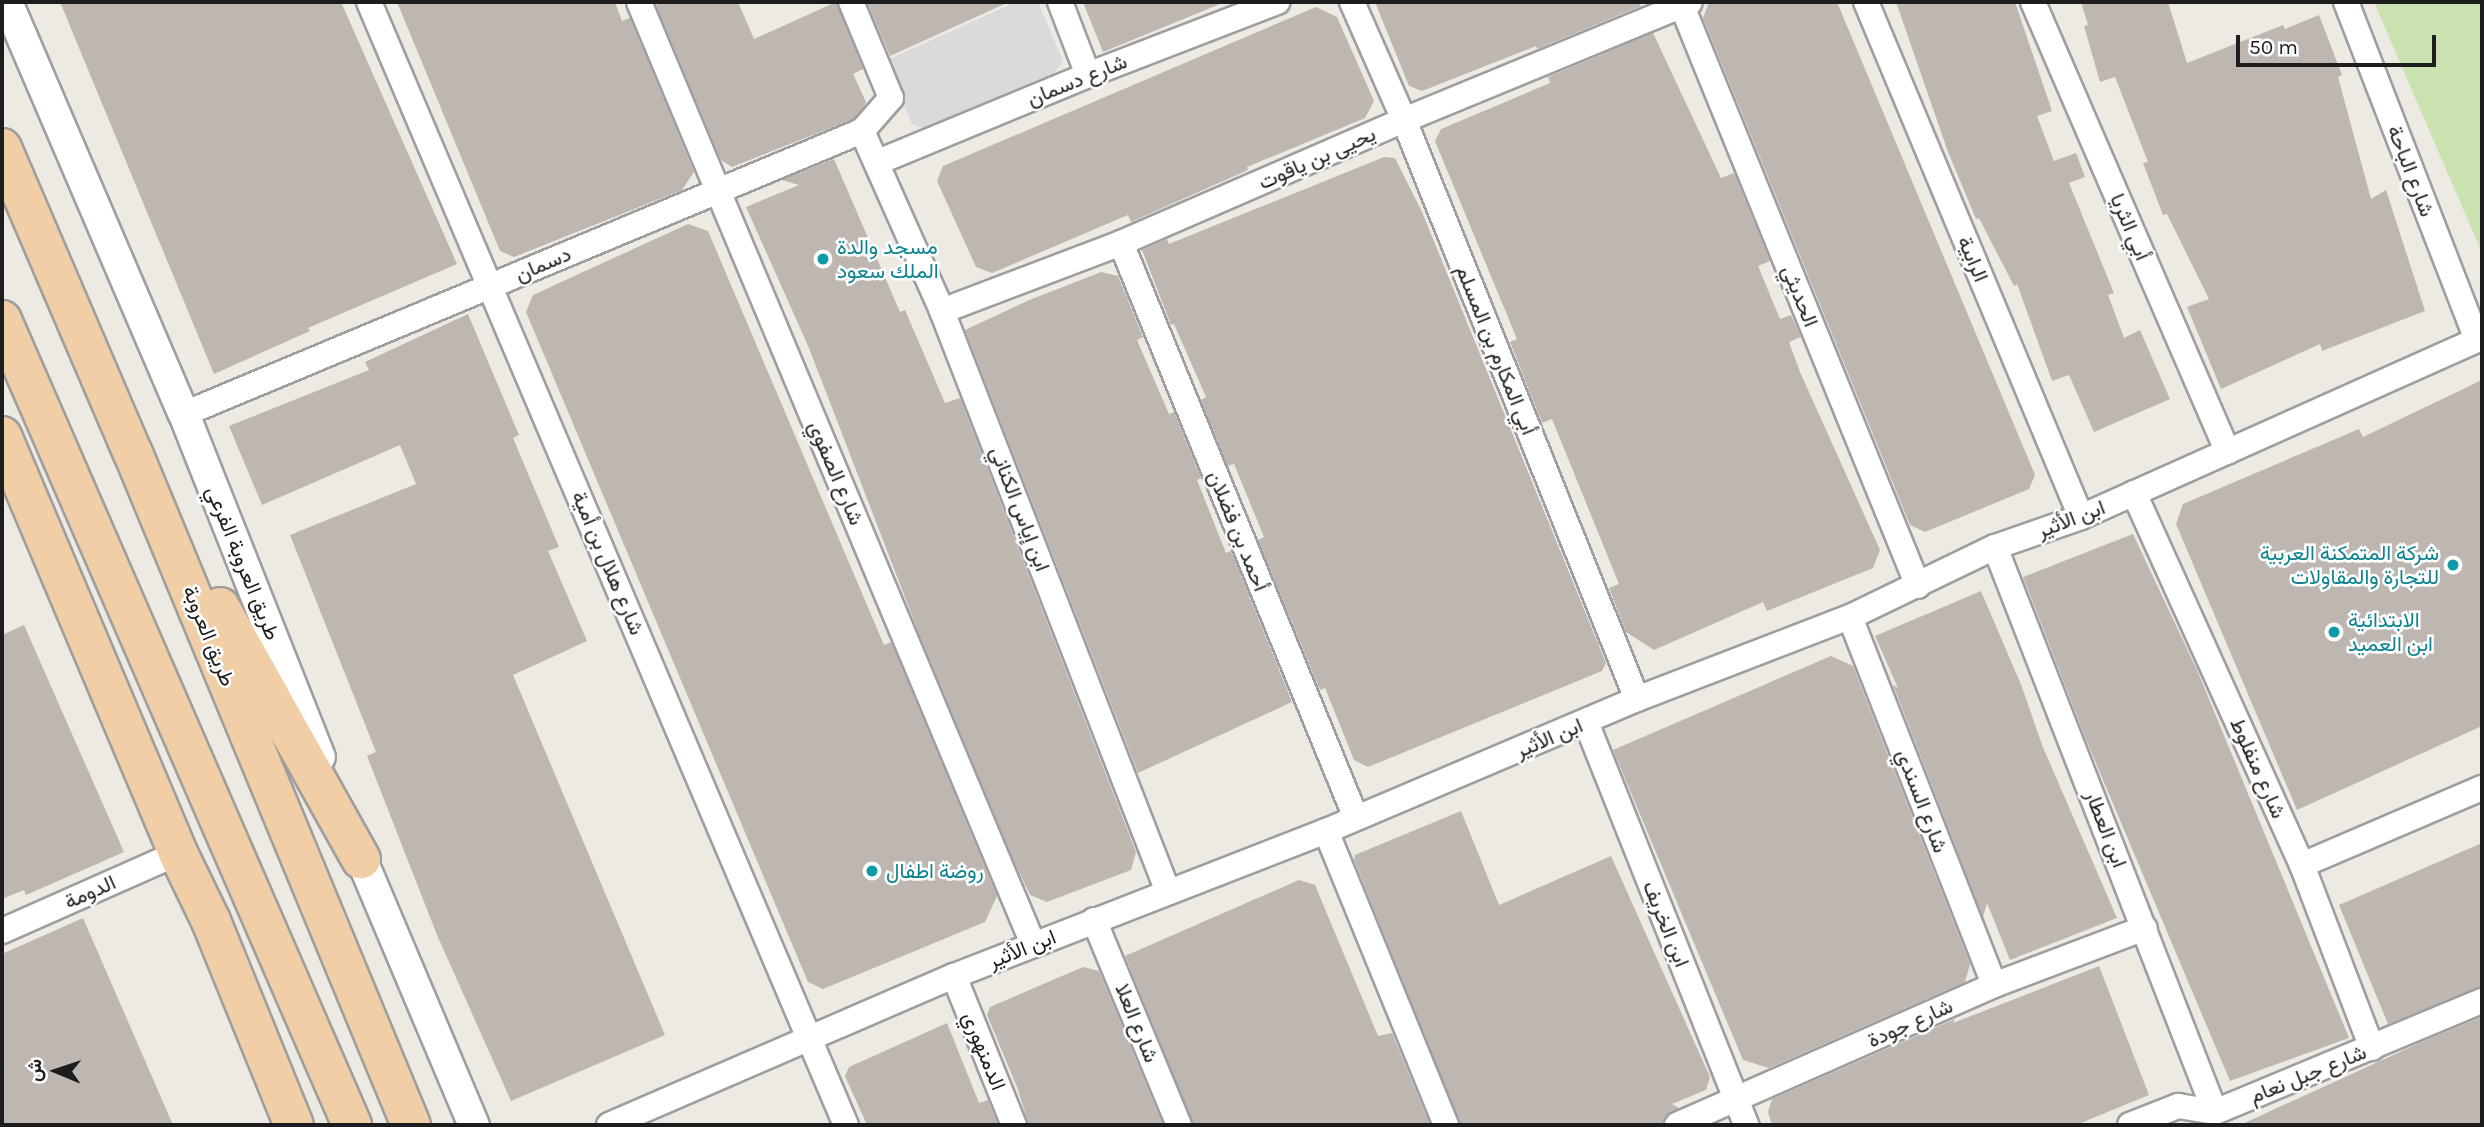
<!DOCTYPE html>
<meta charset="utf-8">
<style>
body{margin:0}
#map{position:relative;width:2484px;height:1127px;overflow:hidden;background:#edeae4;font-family:Karla,Vazirmatn,sans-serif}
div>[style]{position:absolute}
.residential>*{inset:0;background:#dbdada}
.grass>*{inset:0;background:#c9e2af}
.building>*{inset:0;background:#bdb6b1}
.roads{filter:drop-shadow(2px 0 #9e9e9e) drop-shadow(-2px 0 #9e9e9e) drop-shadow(0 2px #9e9e9e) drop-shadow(0 -2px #9e9e9e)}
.minor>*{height:24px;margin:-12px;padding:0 12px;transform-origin:12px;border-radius:12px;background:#fff}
.tertiary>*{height:30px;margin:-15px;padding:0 15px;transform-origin:15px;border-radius:15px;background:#fff}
.primary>*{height:38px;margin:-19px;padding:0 19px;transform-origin:19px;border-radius:19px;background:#f1cea5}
.dots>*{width:19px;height:19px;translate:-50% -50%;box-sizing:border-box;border:4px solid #fff;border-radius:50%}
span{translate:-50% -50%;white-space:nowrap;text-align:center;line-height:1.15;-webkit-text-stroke:5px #fff;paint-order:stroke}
.street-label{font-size:21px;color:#1d1d1d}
.culture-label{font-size:21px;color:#0d838f}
.left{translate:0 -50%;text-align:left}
.right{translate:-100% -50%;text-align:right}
.frame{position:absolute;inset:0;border:4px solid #1d1d1d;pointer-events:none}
.north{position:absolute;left:21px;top:1036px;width:70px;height:70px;-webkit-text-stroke:5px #fff;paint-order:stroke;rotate:272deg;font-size:19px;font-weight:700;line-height:28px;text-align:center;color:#1d1d1d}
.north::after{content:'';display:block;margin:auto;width:24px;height:32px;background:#1d1d1d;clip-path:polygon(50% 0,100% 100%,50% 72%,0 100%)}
.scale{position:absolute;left:2236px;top:35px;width:200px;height:32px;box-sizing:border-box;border:4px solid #1d1d1d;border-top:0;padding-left:9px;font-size:21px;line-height:24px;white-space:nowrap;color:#1d1d1d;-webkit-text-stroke:5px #fff;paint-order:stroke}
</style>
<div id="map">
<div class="residential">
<div style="clip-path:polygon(1016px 2px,1038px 2px,1063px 61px,1053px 75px,923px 128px,912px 124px,885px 61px)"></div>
</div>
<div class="grass">
<div style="clip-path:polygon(2374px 2px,2482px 2px,2482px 253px)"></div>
</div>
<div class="building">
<div style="clip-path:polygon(60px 2px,341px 2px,457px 264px,308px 328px,310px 331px,214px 374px)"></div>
<div style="clip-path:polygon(397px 2px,615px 2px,622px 21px,630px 18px,694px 172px,682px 190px,514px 257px,500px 251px)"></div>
<div style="clip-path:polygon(662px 2px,738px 2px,754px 39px,836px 2px,863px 69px,853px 74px,866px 102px,863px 108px,853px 119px,732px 167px,721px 160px,656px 5px)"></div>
<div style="clip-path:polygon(867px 2px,1009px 2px,890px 56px)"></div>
<div style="clip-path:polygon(1083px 2px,1225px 2px,1103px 52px)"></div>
<div style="clip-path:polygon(1375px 2px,1638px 2px,1641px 6px,1537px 49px,1536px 46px,1422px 91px,1409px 86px)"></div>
<div style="clip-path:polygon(1709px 2px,1837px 2px,2035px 475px,2029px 489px,1925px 532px,1910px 525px,1703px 18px)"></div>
<div style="clip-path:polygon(1896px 2px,2015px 2px,2052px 111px,2037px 116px,2054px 161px,2076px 153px,2085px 177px,2069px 183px,2114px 293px,2108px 295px,2124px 338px,2140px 330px,2170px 399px,2094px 432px,2069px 375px,2052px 381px,2017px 284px,2014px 286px,1979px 218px,1976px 219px,1948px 152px)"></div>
<div style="clip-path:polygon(2081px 2px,2168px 2px,2187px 63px,2283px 25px,2285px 29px,2319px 15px,2342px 75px,2338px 77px,2371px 199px,2386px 190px,2425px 311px,2322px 351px,2320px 344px,2221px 389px,2187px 307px,2209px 299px,2167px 214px,2163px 215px,2143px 163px,2148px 162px,2115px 77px,2100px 82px,2084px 26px,2088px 25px)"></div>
<div style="clip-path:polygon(1316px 7px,1337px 17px,1374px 101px,1365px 118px,1247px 167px,1248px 170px,1131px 222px,1128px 215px,992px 273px,976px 267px,937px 181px,943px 166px)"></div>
<div style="clip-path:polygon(1653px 33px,1721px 178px,1734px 173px,1770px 261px,1758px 266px,1780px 319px,1791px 315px,1801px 337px,1789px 342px,1800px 372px,1880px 550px,1873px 568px,1767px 611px,1763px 602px,1654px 650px,1626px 632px,1609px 588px,1619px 584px,1552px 419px,1542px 423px,1510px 342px,1517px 339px,1435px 141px,1441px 129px,1550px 83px,1548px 77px)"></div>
<div style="clip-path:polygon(1384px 157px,1395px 158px,1422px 212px,1606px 663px,1602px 671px,1368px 767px,1354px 760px,1325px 688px,1320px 690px,1258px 540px,1264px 537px,1234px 464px,1228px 466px,1201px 400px,1206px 397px,1174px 324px,1171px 325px,1142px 250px,1167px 239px,1169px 244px)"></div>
<div style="clip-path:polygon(834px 159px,900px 312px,905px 310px,945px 403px,960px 398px,1136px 852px,1131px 870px,1047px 902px,1030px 895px,1013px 859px,918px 631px,809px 348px,746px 207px,799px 185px,782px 180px)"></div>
<div style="clip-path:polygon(688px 224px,708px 231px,884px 645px,891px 642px,997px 896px,985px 922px,823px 989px,808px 982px,526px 312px,533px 295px)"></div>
<div style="clip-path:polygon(1101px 272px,1118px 276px,1143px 337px,1137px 340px,1169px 414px,1174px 412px,1201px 478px,1197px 480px,1226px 553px,1231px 551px,1292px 702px,1138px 773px,965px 330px,1027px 301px)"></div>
<div style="clip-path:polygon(468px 314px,519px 435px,513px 438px,559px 547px,548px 551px,587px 641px,513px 675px,665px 1035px,511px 1101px,437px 935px,367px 756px,376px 752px,290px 535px,416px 484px,400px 445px,262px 505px,229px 426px,369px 370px,365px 362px)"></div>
<div style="clip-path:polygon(2482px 380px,2482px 726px,2297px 810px,2176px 524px,2183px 504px,2359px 429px,2363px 437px)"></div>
<div style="clip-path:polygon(2133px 534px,2197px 670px,2349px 1038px,2230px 1081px,2087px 742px,2023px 577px)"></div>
<div style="clip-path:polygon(1981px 591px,2022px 687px,2042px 745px,2117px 918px,2010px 960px,1987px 903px,1983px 917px,1893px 685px,1898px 688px,1875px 636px)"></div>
<div style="clip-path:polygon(24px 625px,124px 852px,26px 895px,24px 890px,2px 899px,2px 635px)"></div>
<div style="clip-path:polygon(1831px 656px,1853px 666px,1970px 964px,1965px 982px,1769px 1068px,1743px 1060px,1613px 750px)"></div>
<div style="clip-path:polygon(1461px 811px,1499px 905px,1611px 856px,1710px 1077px,1706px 1090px,1672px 1104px,1679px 1108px,1665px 1116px,1662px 1125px,1461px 1125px,1354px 860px,1355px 855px)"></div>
<div style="clip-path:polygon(2482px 843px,2482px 986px,2388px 1024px,2339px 905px)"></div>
<div style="clip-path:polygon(1299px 880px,1315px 885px,1378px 1036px,1392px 1033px,1430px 1125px,1194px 1125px,1125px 956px)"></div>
<div style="clip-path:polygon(83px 918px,173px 1125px,2px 1125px,2px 954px)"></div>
<div style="clip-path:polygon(2099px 966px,2149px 1095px,2076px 1125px,1772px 1125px,1768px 1112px,1772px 1099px,1955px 1019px,1953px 1023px)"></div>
<div style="clip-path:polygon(1083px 967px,1099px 971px,1163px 1125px,1029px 1125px,1017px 1087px,987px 1015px,990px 1007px)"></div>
<div style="clip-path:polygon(2482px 1017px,2482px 1125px,2240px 1125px,2426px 1040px)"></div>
<div style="clip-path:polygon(947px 1023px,979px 1103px,988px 1100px,998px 1125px,867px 1125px,845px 1076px,849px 1067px)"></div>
</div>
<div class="roads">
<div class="minor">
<div style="left:369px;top:2px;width:1220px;rotate:66.99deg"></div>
<div style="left:639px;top:2px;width:1021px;rotate:67.3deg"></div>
<div style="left:1060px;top:2px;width:78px;rotate:69deg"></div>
<div style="left:1352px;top:2px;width:129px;rotate:66.2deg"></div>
<div style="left:1404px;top:120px;width:624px;rotate:68.08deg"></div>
<div style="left:1866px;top:2px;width:558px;rotate:67.34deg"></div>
<div style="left:2033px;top:2px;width:490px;rotate:66.6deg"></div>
<div style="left:2346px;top:2px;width:362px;rotate:68.8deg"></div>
<div style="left:1682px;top:6px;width:626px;rotate:67.86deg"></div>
<div style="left:862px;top:131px;width:197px;rotate:66deg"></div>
<div style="left:942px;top:311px;width:623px;rotate:68.74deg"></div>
<div style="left:878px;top:162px;width:227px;rotate:-22.5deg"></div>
<div style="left:1088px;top:75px;width:203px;rotate:-21.1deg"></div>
<div style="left:1121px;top:243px;width:621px;rotate:67.77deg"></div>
<div style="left:942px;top:311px;width:191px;rotate:-20.8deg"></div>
<div style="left:1121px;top:243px;width:309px;rotate:-23.5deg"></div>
<div style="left:1404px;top:120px;width:309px;rotate:-22.4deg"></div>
<div style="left:184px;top:414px;width:735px;rotate:-22.66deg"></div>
<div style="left:862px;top:131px;width:44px;rotate:-48.7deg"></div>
<div style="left:891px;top:98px;width:104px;rotate:-112.6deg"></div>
<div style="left:2134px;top:493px;width:408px;rotate:65.7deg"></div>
<div style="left:2302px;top:865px;width:196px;rotate:69.1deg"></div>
<div style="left:1995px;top:547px;width:606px;rotate:68.73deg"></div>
<div style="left:1850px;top:617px;width:395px;rotate:68.6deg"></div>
<div style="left:1586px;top:722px;width:434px;rotate:68.3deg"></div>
<div style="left:1326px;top:831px;width:318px;rotate:67.8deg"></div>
<div style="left:2302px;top:865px;width:196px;rotate:-23.2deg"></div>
<div style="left:1094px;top:920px;width:222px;rotate:67.5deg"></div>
<div style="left:2px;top:931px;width:193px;rotate:-23.9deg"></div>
<div style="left:954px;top:976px;width:161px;rotate:68.1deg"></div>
<div style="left:609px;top:1125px;width:376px;rotate:-23.4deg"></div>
<div style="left:954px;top:976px;width:399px;rotate:-21.3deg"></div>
<div style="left:1326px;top:831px;width:338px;rotate:-23deg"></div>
<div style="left:1637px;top:699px;width:228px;rotate:-21.1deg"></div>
<div style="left:1850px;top:617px;width:161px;rotate:-25.8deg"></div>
<div style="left:1995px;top:547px;width:91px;rotate:-19.2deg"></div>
<div style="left:2081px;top:517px;width:439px;rotate:-24.1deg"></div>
<div style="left:1677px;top:1125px;width:347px;rotate:-23.8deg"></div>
<div style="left:1994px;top:985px;width:161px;rotate:-20.7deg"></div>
<div style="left:2130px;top:1125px;width:52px;rotate:-21.6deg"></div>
<div style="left:2178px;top:1106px;width:37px;rotate:9deg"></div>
<div style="left:2215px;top:1112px;width:289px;rotate:-22.6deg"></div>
</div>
<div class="tertiary">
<div style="left:7px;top:2px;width:448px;rotate:66.8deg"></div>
<div style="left:184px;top:414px;width:369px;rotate:68.4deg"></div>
<div style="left:353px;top:839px;width:311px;rotate:67.1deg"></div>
</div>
<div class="primary">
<div style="left:2px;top:148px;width:332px;rotate:66.8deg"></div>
<div style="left:133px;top:453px;width:727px;rotate:67.53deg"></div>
<div style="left:2px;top:320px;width:878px;rotate:66.5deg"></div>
<div style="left:2px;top:436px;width:453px;rotate:67.1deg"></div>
<div style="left:178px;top:853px;width:76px;rotate:64.1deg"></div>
<div style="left:211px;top:921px;width:220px;rotate:67.9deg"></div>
<div style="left:220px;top:607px;width:289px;rotate:60.8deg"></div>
</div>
</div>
<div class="dots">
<div style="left:823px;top:259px;background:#0f9aa8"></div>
<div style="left:2453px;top:565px;background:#0f9aa8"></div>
<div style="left:2334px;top:632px;background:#0f9aa8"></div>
<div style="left:872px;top:871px;background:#0f9aa8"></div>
</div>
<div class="street-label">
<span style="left:1077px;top:80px;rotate:-22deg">شارع دسمان</span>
<span style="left:1317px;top:158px;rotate:-24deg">يحيى بن ياقوت</span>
<span style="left:2411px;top:171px;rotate:69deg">شارع الباحة</span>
<span style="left:2130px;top:227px;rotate:67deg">أبي الثريا</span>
<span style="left:1973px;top:259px;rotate:67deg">الرابية</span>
<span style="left:543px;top:264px;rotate:-23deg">دسمان</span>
<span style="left:1800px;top:296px;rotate:68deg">الحديثي</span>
<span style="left:1496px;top:350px;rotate:68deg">أبي المكارم بن المسلم</span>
<span style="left:836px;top:473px;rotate:67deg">شارع الصفوي</span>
<span style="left:1020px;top:509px;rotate:69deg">ابن إياس الكناني</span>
<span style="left:2071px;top:519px;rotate:-21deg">ابن الأثير</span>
<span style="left:1238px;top:531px;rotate:68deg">أحمد بن فضلان</span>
<span style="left:243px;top:563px;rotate:68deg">طريق العروبة الفرعي</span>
<span style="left:608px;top:563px;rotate:67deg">شارع هلال بن أمية</span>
<span style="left:209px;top:636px;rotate:68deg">طريق العروبة</span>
<span style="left:1549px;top:738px;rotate:-23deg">ابن الأثير</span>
<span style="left:2258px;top:768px;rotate:66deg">شارع منفلوط</span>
<span style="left:1922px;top:801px;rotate:69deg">شارع السندي</span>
<span style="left:2106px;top:829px;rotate:69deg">ابن العطار</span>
<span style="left:90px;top:892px;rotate:-24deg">الدومة</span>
<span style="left:1666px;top:924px;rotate:68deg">ابن الخريف</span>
<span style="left:1022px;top:949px;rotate:-22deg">ابن الأثير</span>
<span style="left:1137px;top:1023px;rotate:68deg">شارع العلا</span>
<span style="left:1910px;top:1023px;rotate:-24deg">شارع جودة</span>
<span style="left:984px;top:1051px;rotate:68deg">الدمنهوري</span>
<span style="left:2308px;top:1074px;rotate:-22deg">شارع جبل نعام</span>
</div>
<div class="culture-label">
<span class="left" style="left:837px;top:259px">مسجد والدة<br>الملك سعود</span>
<span class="right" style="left:2439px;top:565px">شركة المتمكنة العربية<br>للتجارة والمقاولات</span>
<span class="left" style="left:2348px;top:632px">الابتدائية<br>ابن العميد</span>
<span class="left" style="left:886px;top:871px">روضة اطفال</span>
</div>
<div class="frame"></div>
<div class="north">ش</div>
<div class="scale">50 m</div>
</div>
